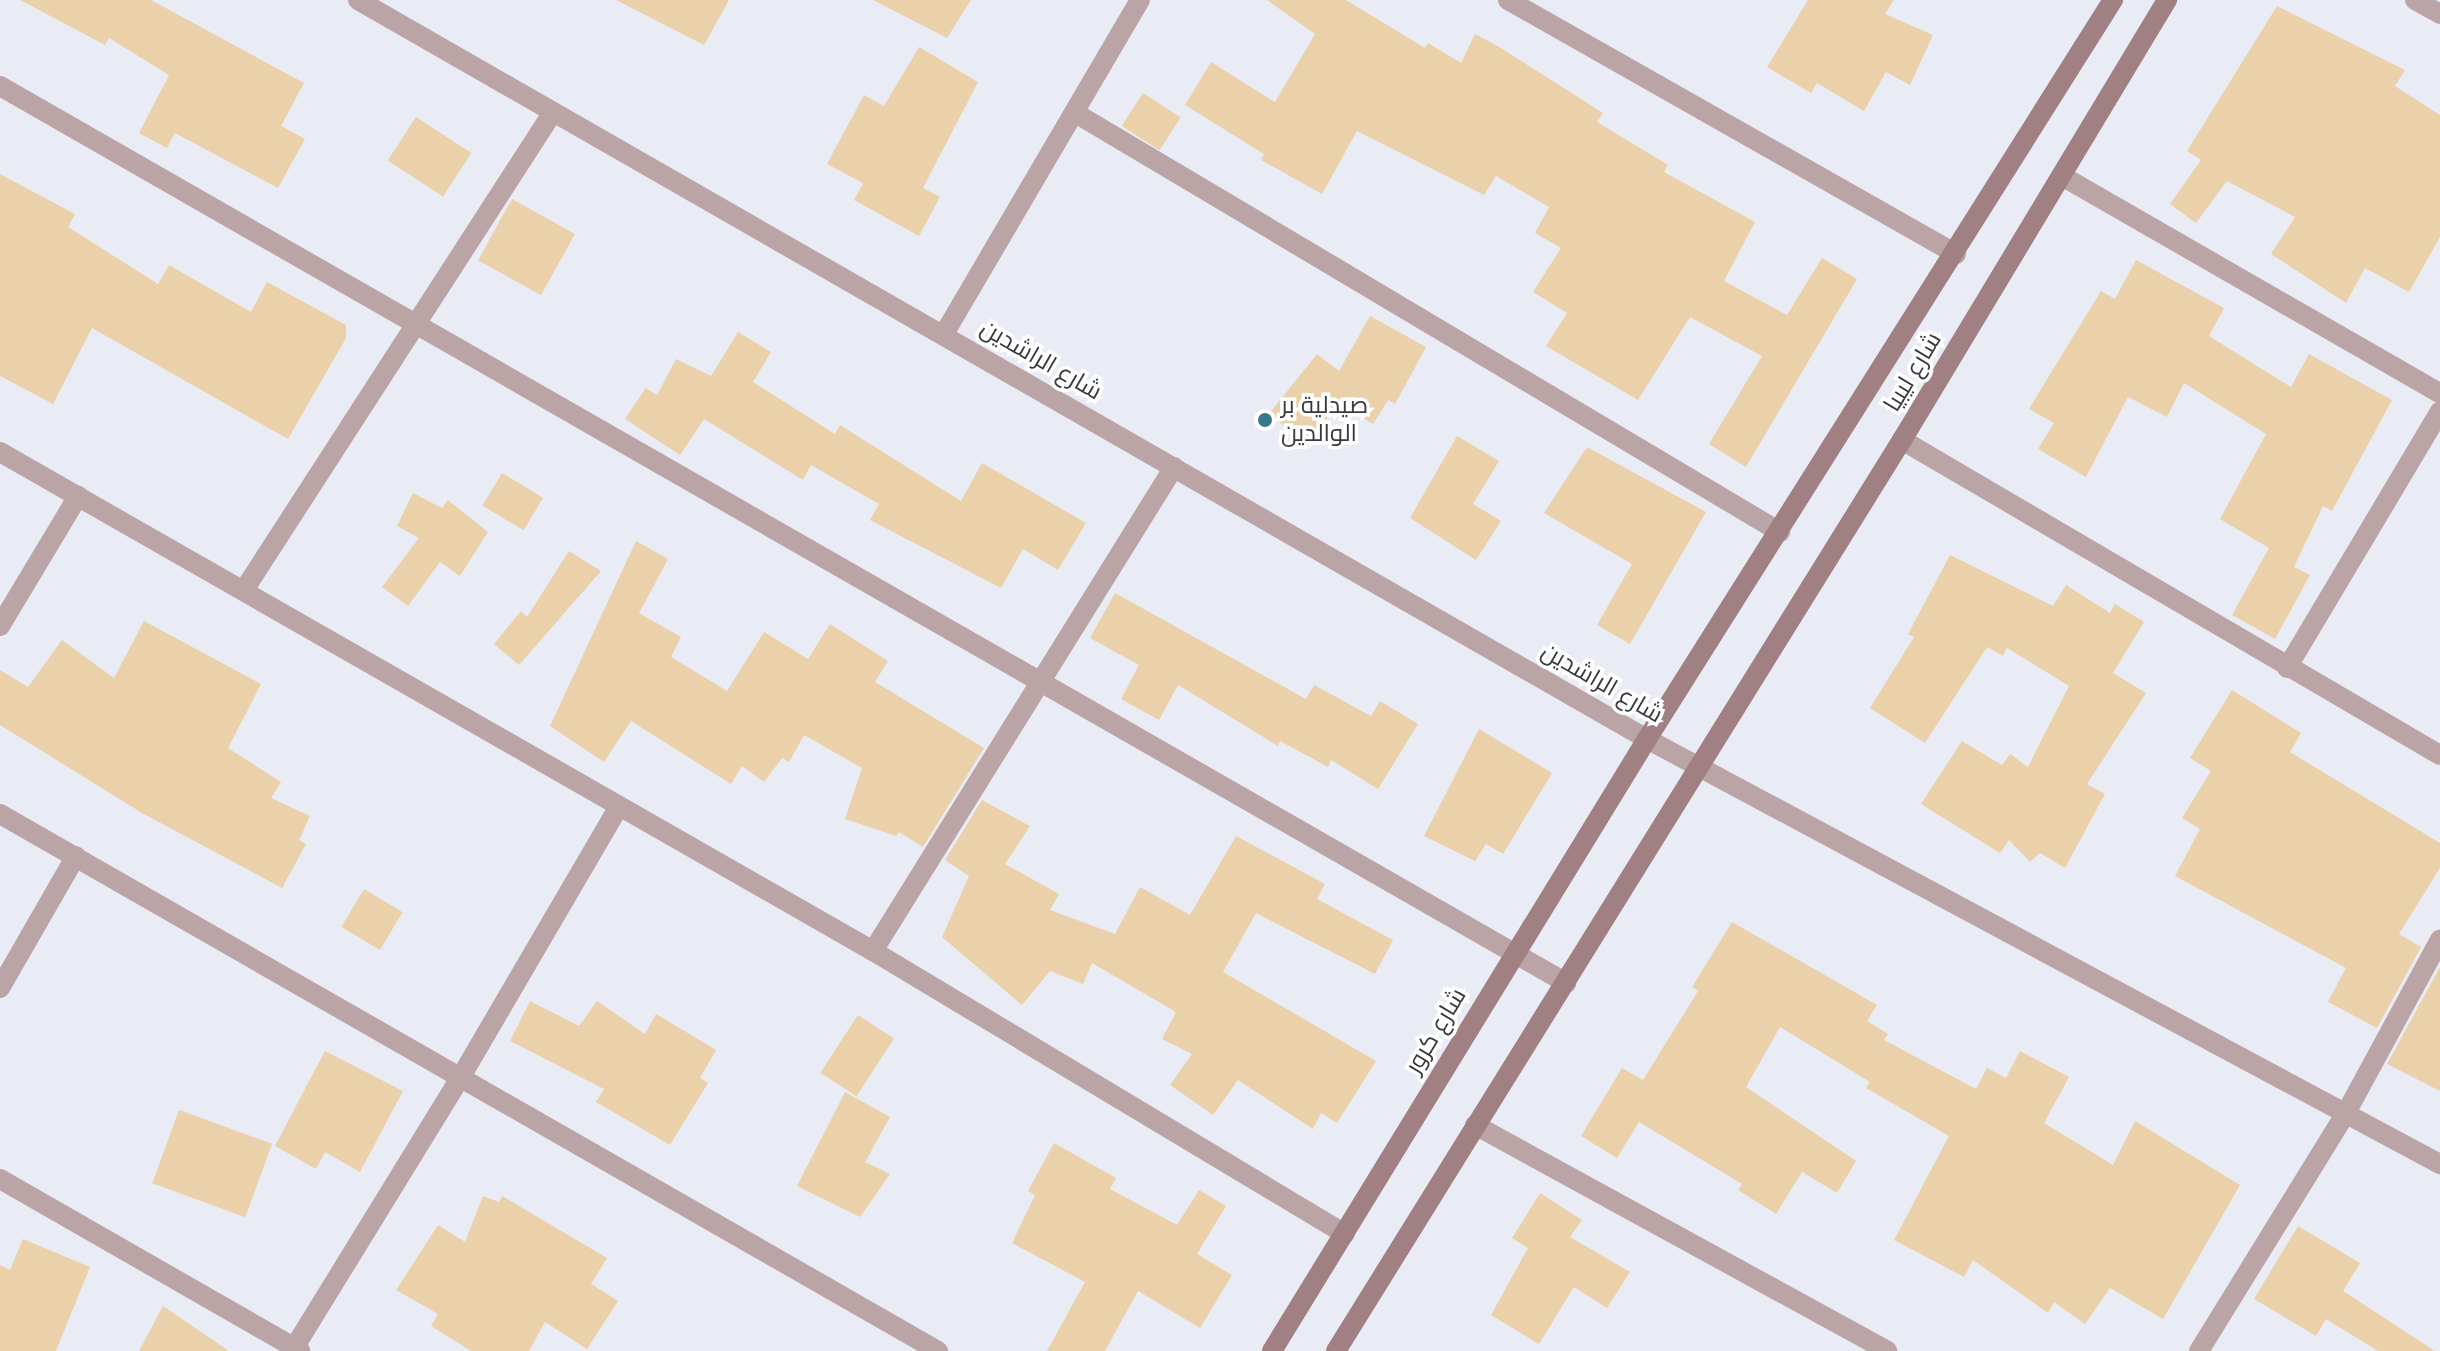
<!DOCTYPE html>
<meta charset="utf-8">
<style>
body{margin:0}
#map{position:relative;width:2440px;height:1351px;overflow:hidden;background:#e9ecf4;font-family:"Fira Sans",Cairo,sans-serif}
div>[style]{position:absolute}
.building>*{inset:0;background:#ead1aa;transform-origin:0 0}
.minor>*{height:20px;margin:-10px;padding:0 10px;transform-origin:10px;border-radius:10px;background:#baa4a5}
.tertiary>*{height:20px;margin:-10px;padding:0 10px;transform-origin:10px;border-radius:10px;background:#baa4a5}
.secondary>*{height:20px;margin:-10px;padding:0 10px;transform-origin:10px;border-radius:10px;background:#a18083}
.dots>*{width:22px;height:22px;translate:-50% -50%;box-sizing:border-box;border:4px solid #fff;border-radius:50%}
span{translate:-50% -50%;white-space:nowrap;text-align:center;line-height:1.15;-webkit-text-stroke:7px #fff;paint-order:stroke}
.street-label{font-size:24px;color:#38393c}
.poi-label{font-size:24px;color:#38393c}
.left{translate:0 -50%;text-align:left}
</style>
<div id="map">
<div class="building">
<div style="clip-path:polygon(20px 0,151px 0,304px 83px,281px 126px,305px 139px,278px 188px,175px 133px,167px 148px,139px 133px,169px 75px,109px 38px,105px 45px)"></div>
<div style="clip-path:polygon(616px 0,729px 0,704px 45px)"></div>
<div style="clip-path:polygon(873px 0,971px 0,947px 38px)"></div>
<div style="clip-path:polygon(1267px 0,1346px 0,1425px 48px,1428px 43px,1461px 63px,1475px 34px,1501px 48px,1603px 113px,1597px 122px,1668px 165px,1664px 172px,1755px 222px,1724px 281px,1787px 315px,1822px 258px,1857px 279px,1746px 467px,1709px 444px,1762px 356px,1690px 317px,1638px 400px,1546px 346px,1567px 313px,1533px 292px,1561px 248px,1535px 233px,1549px 207px,1496px 176px,1484px 195px,1357px 131px,1322px 194px,1261px 160px,1264px 154px,1185px 105px,1211px 62px,1275px 102px,1315px 34px)"></div>
<div style="clip-path:polygon(1808px 0,1894px 0,1885px 14px,1933px 35px,1910px 85px,1886px 72px,1864px 111px,1817px 83px,1811px 93px,1767px 67px)"></div>
<div style="clip-path:polygon(2277px 6px,2405px 70px,2395px 86px,2440px 115px,2440px 237px,2409px 292px,2365px 268px,2346px 303px,2271px 254px,2295px 217px,2227px 181px,2196px 223px,2170px 204px,2201px 160px,2187px 151px)"></div>
<div style="clip-path:polygon(919px 47px,978px 82px,923px 188px,940px 197px,919px 236px,854px 200px,863px 183px,827px 164px,864px 95px,884px 106px)"></div>
<div style="left:1143px;top:93px;width:45px;height:39px;rotate:33deg"></div>
<div style="left:416px;top:117px;width:66px;height:52px;rotate:33deg"></div>
<div style="clip-path:polygon(0 174px,75px 214px,68px 227px,158px 284px,169px 265px,251px 312px,267px 282px,346px 325px,346px 338px,288px 439px,92px 328px,53px 404px,0 376px)"></div>
<div style="left:512px;top:199px;width:72px;height:70px;rotate:29deg"></div>
<div style="clip-path:polygon(2136px 260px,2224px 308px,2209px 336px,2291px 387px,2309px 354px,2392px 400px,2332px 511px,2323px 506px,2294px 567px,2310px 575px,2275px 639px,2232px 615px,2269px 548px,2220px 519px,2266px 434px,2184px 383px,2167px 417px,2128px 397px,2086px 477px,2038px 449px,2054px 423px,2029px 409px,2101px 291px,2115px 299px)"></div>
<div style="clip-path:polygon(1370px 316px,1426px 347px,1395px 404px,1388px 400px,1373px 424px,1337px 402px,1312px 443px,1268px 415px,1317px 354px,1339px 371px)"></div>
<div style="clip-path:polygon(738px 332px,771px 352px,753px 382px,835px 434px,840px 425px,961px 501px,982px 463px,1086px 523px,1058px 570px,1023px 549px,1001px 588px,870px 520px,879px 504px,811px 465px,803px 480px,704px 419px,680px 455px,625px 419px,646px 388px,657px 395px,676px 359px,711px 376px)"></div>
<div style="clip-path:polygon(1457px 436px,1499px 461px,1473px 504px,1501px 521px,1476px 560px,1410px 518px)"></div>
<div style="clip-path:polygon(1587px 447px,1706px 512px,1630px 644px,1597px 625px,1632px 564px,1544px 513px)"></div>
<div style="left:502px;top:473px;width:48px;height:38px;rotate:31deg"></div>
<div style="clip-path:polygon(413px 493px,442px 508px,448px 500px,488px 532px,460px 576px,440px 562px,408px 606px,382px 587px,419px 538px,397px 526px)"></div>
<div style="clip-path:polygon(636px 541px,668px 559px,639px 613px,681px 637px,671px 657px,727px 691px,764px 632px,808px 659px,830px 624px,888px 661px,875px 682px,984px 748px,923px 847px,899px 832px,896px 836px,845px 819px,862px 768px,804px 735px,789px 762px,782px 758px,764px 782px,742px 766px,731px 784px,631px 721px,604px 762px,550px 726px)"></div>
<div style="clip-path:polygon(569px 551px,601px 571px,519px 665px,494px 644px,521px 611px,527px 617px)"></div>
<div style="clip-path:polygon(1950px 555px,2053px 606px,2066px 585px,2110px 613px,2115px 604px,2144px 622px,2113px 673px,2146px 693px,2087px 784px,2105px 794px,2065px 868px,2040px 853px,2030px 862px,2009px 840px,2000px 853px,1921px 804px,1962px 741px,2002px 765px,2010px 754px,2028px 767px,2069px 686px,2007px 648px,2003px 656px,1987px 647px,1925px 743px,1870px 708px,1914px 637px,1908px 634px)"></div>
<div style="clip-path:polygon(1115px 593px,1306px 699px,1314px 685px,1371px 716px,1380px 701px,1418px 724px,1378px 789px,1331px 760px,1328px 767px,1280px 741px,1278px 746px,1178px 685px,1159px 720px,1121px 699px,1139px 665px,1090px 638px)"></div>
<div style="clip-path:polygon(144px 621px,261px 684px,228px 748px,281px 782px,271px 798px,310px 816px,299px 840px,306px 844px,282px 888px,142px 813px,0 725px,0 670px,28px 687px,62px 640px,114px 678px)"></div>
<div style="clip-path:polygon(2232px 690px,2301px 733px,2290px 752px,2440px 843px,2440px 868px,2399px 934px,2421px 947px,2377px 1028px,2328px 1002px,2346px 968px,2175px 876px,2200px 829px,2182px 818px,2211px 771px,2190px 758px)"></div>
<div style="clip-path:polygon(1479px 729px,1552px 773px,1503px 854px,1486px 844px,1475px 861px,1424px 836px)"></div>
<div style="clip-path:polygon(982px 800px,1030px 826px,1005px 864px,1059px 894px,1050px 910px,1115px 934px,1140px 887px,1190px 915px,1236px 836px,1325px 884px,1317px 899px,1393px 940px,1375px 974px,1256px 913px,1223px 972px,1376px 1061px,1337px 1123px,1321px 1113px,1313px 1129px,1238px 1080px,1213px 1115px,1170px 1085px,1192px 1054px,1162px 1039px,1176px 1012px,1092px 963px,1083px 984px,1050px 971px,1022px 1005px,942px 937px,969px 876px,945px 860px)"></div>
<div style="left:364px;top:889px;width:45px;height:44px;rotate:31deg"></div>
<div style="clip-path:polygon(1732px 922px,1877px 1005px,1867px 1021px,1888px 1034px,1884px 1040px,1976px 1089px,1987px 1068px,2006px 1078px,2020px 1051px,2069px 1077px,2044px 1123px,2113px 1165px,2135px 1121px,2240px 1185px,2163px 1319px,2110px 1288px,2085px 1324px,2054px 1302px,2048px 1313px,1973px 1260px,1964px 1277px,1894px 1240px,1949px 1136px,1866px 1088px,1870px 1082px,1780px 1027px,1746px 1087px,1856px 1161px,1837px 1193px,1802px 1172px,1776px 1214px,1738px 1190px,1742px 1184px,1639px 1122px,1617px 1158px,1581px 1136px,1622px 1068px,1643px 1080px,1698px 991px,1692px 987px)"></div>
<div style="clip-path:polygon(2440px 967px,2440px 1091px,2387px 1064px)"></div>
<div style="clip-path:polygon(530px 1001px,579px 1026px,597px 1001px,645px 1034px,656px 1014px,716px 1050px,700px 1078px,708px 1083px,670px 1145px,596px 1102px,604px 1089px,510px 1041px)"></div>
<div style="left:858px;top:1015px;width:43px;height:69px;rotate:33deg"></div>
<div style="clip-path:polygon(325px 1051px,403px 1091px,360px 1172px,325px 1152px,316px 1169px,275px 1146px)"></div>
<div style="clip-path:polygon(845px 1092px,890px 1117px,865px 1162px,890px 1174px,860px 1217px,797px 1186px)"></div>
<div style="left:179px;top:1110px;width:99px;height:78px;rotate:20deg"></div>
<div style="clip-path:polygon(1054px 1143px,1116px 1178px,1110px 1189px,1177px 1225px,1199px 1190px,1226px 1206px,1197px 1254px,1232px 1275px,1200px 1328px,1138px 1291px,1105px 1351px,1047px 1351px,1085px 1282px,1012px 1243px,1035px 1195px,1028px 1191px)"></div>
<div style="clip-path:polygon(1540px 1193px,1582px 1220px,1570px 1237px,1630px 1272px,1607px 1308px,1574px 1287px,1539px 1344px,1491px 1315px,1528px 1248px,1512px 1238px)"></div>
<div style="clip-path:polygon(483px 1196px,499px 1202px,502px 1196px,607px 1258px,591px 1284px,618px 1301px,587px 1349px,545px 1322px,529px 1351px,471px 1351px,431px 1326px,438px 1314px,396px 1290px,438px 1225px,465px 1242px)"></div>
<div style="clip-path:polygon(2298px 1226px,2360px 1263px,2343px 1291px,2435px 1351px,2378px 1351px,2326px 1319px,2316px 1336px,2254px 1299px)"></div>
<div style="clip-path:polygon(23px 1239px,90px 1267px,56px 1351px,0 1351px,0 1265px,10px 1270px)"></div>
<div style="clip-path:polygon(163px 1306px,229px 1351px,139px 1351px)"></div>
</div>
<div class="minor">
<div style="left:1508px;top:0;width:515px;rotate:29.55deg"></div>
<div style="left:2415px;top:0;width:29px;rotate:29deg"></div>
<div style="left:0;top:86px;width:1805px;rotate:29.8deg"></div>
<div style="left:1077px;top:114px;width:818px;rotate:30.74deg"></div>
<div style="left:2062px;top:176px;width:436px;rotate:29.9deg"></div>
<div style="left:944px;top:334px;width:387px;rotate:-59.6deg"></div>
<div style="left:1902px;top:440px;width:623px;rotate:30.35deg"></div>
<div style="left:0;top:452px;width:1006px;rotate:29.75deg"></div>
<div style="left:873px;top:951px;width:550px;rotate:30.95deg"></div>
<div style="left:244px;top:590px;width:569px;rotate:-57.12deg"></div>
<div style="left:0;top:626px;width:152px;rotate:-59deg"></div>
<div style="left:2287px;top:668px;width:299px;rotate:-59.2deg"></div>
<div style="left:0;top:814px;width:1081px;rotate:29.79deg"></div>
<div style="left:873px;top:951px;width:570px;rotate:-58.12deg"></div>
<div style="left:0;top:988px;width:152px;rotate:-60.1deg"></div>
<div style="left:1475px;top:1125px;width:470px;rotate:28.7deg"></div>
<div style="left:0;top:1179px;width:346px;rotate:29.8deg"></div>
<div style="left:294px;top:1348px;width:321px;rotate:-58.4deg"></div>
<div style="left:462px;top:1075px;width:311px;rotate:-59.7deg"></div>
<div style="left:2199px;top:1351px;width:282px;rotate:-58.3deg"></div>
<div style="left:2347px;top:1111px;width:195px;rotate:-61.5deg"></div>
</div>
<div class="tertiary">
<div style="left:358px;top:0;width:1486px;rotate:29.83deg"></div>
<div style="left:1647px;top:739px;width:900px;rotate:28.19deg"></div>
</div>
<div class="secondary">
<div style="left:1272px;top:1351px;width:718px;rotate:-58.5deg"></div>
<div style="left:1647px;top:739px;width:874px;rotate:-57.77deg"></div>
<div style="left:1336px;top:1351px;width:1073px;rotate:-58.15deg"></div>
<div style="left:1902px;top:440px;width:514px;rotate:-58.94deg"></div>
</div>
<div class="dots">
<div style="left:1265px;top:420px;background:#38798c"></div>
</div>
<div class="street-label">
<span style="left:1041px;top:360px;rotate:30deg">شارع الراشدين</span>
<span style="left:1913px;top:372px;rotate:-59deg">شارع ليبيا</span>
<span style="left:1602px;top:683px;rotate:30deg">شارع الراشدين</span>
<span style="left:1436px;top:1031px;rotate:-59deg">شارع كرور</span>
</div>
<div class="poi-label">
<span class="left" style="left:1281px;top:420px">صيدلية بر<br>الوالدين</span>
</div>
</div>
